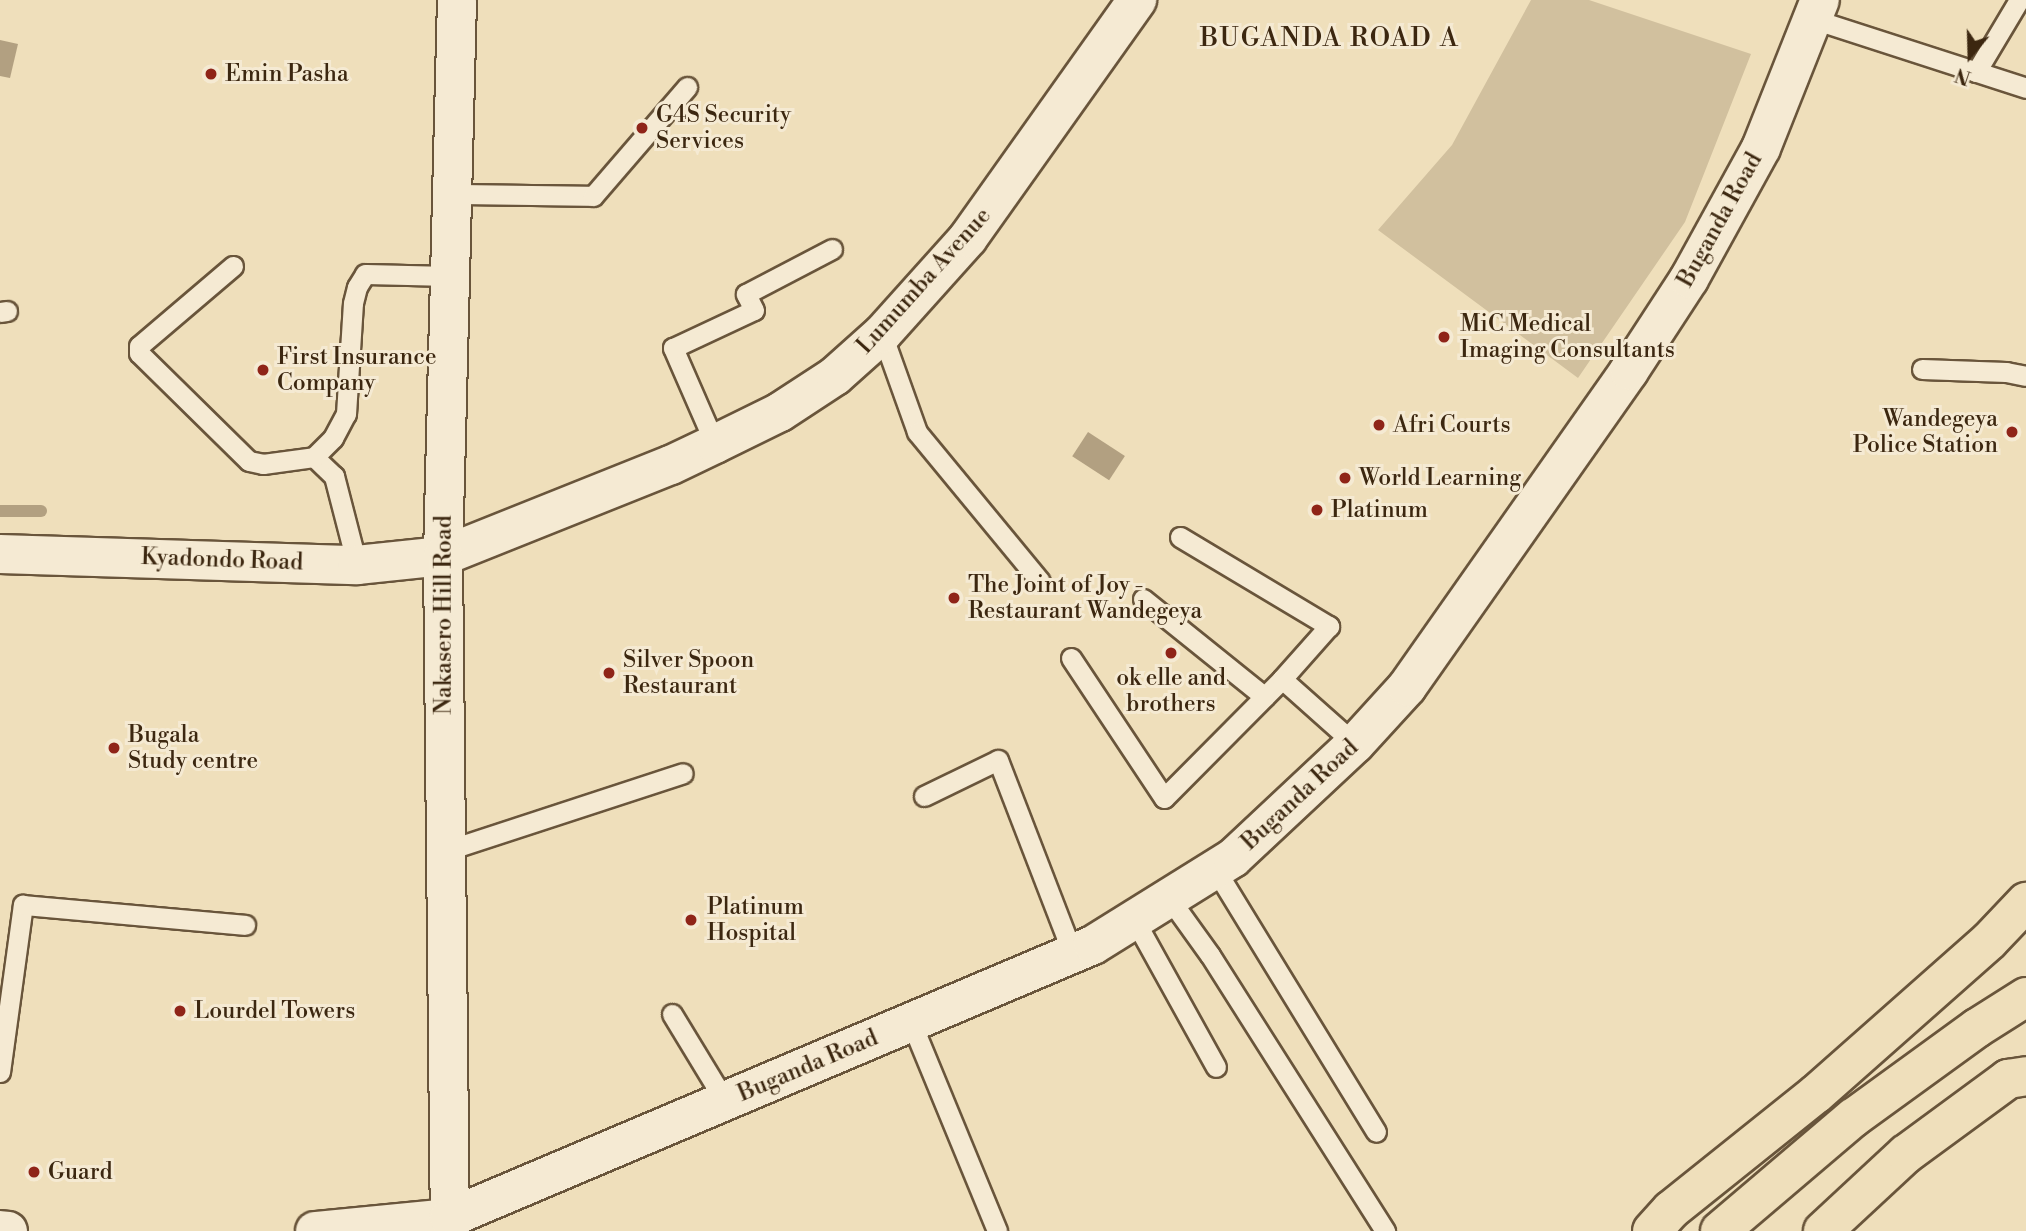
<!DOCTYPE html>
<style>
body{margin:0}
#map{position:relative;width:2026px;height:1231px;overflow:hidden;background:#efdfbb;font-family:"Libre Bodoni",serif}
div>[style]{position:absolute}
.green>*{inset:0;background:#d1c09e}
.water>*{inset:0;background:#b2a081;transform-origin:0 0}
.stream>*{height:12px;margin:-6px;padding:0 6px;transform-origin:6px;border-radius:6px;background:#b2a081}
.roads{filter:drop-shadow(2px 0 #69553b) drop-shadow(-2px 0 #69553b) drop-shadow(0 2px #69553b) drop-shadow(0 -2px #69553b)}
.service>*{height:19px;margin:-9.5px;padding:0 9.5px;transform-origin:9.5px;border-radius:9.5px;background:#f5ead3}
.minor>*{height:38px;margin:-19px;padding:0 19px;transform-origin:19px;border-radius:19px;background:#f5ead3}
.tertiary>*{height:38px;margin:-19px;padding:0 19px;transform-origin:19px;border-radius:19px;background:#f5ead3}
.secondary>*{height:38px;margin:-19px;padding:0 19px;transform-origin:19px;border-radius:19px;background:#f5ead3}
.primary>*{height:38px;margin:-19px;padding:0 19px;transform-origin:19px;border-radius:19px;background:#efdfbb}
.dots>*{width:19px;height:19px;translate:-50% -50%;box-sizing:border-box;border:4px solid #f5ead3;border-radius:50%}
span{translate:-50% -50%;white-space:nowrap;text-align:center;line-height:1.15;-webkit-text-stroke:6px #f5ead3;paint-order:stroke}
.poi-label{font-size:23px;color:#3c2710}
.left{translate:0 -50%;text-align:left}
.right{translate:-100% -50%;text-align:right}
.street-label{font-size:23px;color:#3c2710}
.quarter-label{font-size:26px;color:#3c2710;letter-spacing:2px}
.north{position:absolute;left:1935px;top:21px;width:70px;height:70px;-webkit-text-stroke:5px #f5ead3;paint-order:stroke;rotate:199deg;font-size:19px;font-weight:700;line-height:28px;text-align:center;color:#3c2710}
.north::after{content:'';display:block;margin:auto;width:24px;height:32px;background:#3c2710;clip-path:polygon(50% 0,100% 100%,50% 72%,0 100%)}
</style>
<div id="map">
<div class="green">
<div style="clip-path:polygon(1531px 0,1589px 0,1751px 54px,1685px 222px,1578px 378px,1378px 230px,1452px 145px)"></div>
</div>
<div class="water">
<div style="clip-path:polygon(0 40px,18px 44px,10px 78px,0 76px)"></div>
<div style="left:1088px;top:432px;width:44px;height:29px;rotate:33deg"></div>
</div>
<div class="stream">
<div style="left:0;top:511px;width:41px"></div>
</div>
<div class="roads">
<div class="service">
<div style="left:1813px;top:19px;width:224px;rotate:17.9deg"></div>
<div style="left:1976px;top:72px;width:84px;rotate:-59.2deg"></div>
<div style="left:452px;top:194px;width:141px;rotate:0.8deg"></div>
<div style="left:593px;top:196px;width:144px;rotate:-49.2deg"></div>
<div style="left:233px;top:266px;width:123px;rotate:139.6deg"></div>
<div style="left:139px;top:346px;width:7px;rotate:90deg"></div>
<div style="left:139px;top:353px;width:154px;rotate:44.5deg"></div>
<div style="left:249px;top:461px;width:14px;rotate:12deg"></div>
<div style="left:263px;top:464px;width:51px;rotate:-7.8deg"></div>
<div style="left:314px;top:457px;width:28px;rotate:44deg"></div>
<div style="left:334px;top:476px;width:92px;rotate:75.5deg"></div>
<div style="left:0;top:312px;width:7px;rotate:-8deg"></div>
<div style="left:882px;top:334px;width:104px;rotate:70.3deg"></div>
<div style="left:917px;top:432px;width:193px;rotate:50.5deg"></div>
<div style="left:1922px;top:369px;width:84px;rotate:2deg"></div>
<div style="left:2006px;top:372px;width:20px;rotate:11deg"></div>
<div style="left:715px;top:444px;width:105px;rotate:-113.6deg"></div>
<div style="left:673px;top:348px;width:89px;rotate:-25.1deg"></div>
<div style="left:754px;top:310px;width:18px;rotate:-117deg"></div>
<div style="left:746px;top:294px;width:97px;rotate:-27.6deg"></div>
<div style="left:314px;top:457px;width:27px;rotate:-45deg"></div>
<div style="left:333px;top:438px;width:27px;rotate:-62deg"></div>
<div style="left:346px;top:414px;width:111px;rotate:-86.4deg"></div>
<div style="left:353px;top:303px;width:16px;rotate:-76deg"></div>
<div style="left:357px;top:287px;width:15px;rotate:-58deg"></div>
<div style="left:365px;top:274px;width:85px;rotate:1.3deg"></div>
<div style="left:1180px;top:537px;width:174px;rotate:30.9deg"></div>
<div style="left:1329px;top:626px;width:71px;rotate:131.6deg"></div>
<div style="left:1143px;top:599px;width:156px;rotate:38.8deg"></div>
<div style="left:1071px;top:658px;width:168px;rotate:56.4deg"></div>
<div style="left:1164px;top:798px;width:168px;rotate:-45.2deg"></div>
<div style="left:1282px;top:679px;width:98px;rotate:41.7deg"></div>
<div style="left:924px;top:796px;width:82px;rotate:-25.9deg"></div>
<div style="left:998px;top:760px;width:208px;rotate:68.9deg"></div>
<div style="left:445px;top:851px;width:250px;rotate:-18.1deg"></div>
<div style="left:1215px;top:869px;width:308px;rotate:58.5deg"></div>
<div style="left:1169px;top:898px;width:70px;rotate:54.3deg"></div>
<div style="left:1210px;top:955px;width:327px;rotate:57.6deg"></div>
<div style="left:1134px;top:919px;width:169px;rotate:61deg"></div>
<div style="left:672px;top:1014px;width:102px;rotate:58.7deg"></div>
<div style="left:911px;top:1022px;width:226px;rotate:67.6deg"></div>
<div style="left:0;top:1072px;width:169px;rotate:-82.2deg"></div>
<div style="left:23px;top:905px;width:223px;rotate:5.1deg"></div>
</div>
<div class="minor">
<div style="left:0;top:1230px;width:8px;rotate:7deg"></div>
<div style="left:315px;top:1231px;width:135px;rotate:-5.5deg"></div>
</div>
<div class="tertiary">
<div style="left:443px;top:556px;width:556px;rotate:-88.56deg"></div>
</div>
<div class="secondary">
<div style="left:0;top:554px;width:357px;rotate:1.8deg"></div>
<div style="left:357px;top:565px;width:86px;rotate:-6deg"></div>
<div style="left:443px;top:556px;width:245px;rotate:-21.8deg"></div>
<div style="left:671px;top:465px;width:49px;rotate:-25.5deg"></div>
<div style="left:715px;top:444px;width:72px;rotate:-26.2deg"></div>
<div style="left:780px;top:412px;width:66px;rotate:-33.2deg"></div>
<div style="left:835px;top:376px;width:63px;rotate:-41.8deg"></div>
<div style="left:882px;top:334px;width:129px;rotate:-48.1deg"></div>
<div style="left:968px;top:238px;width:292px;rotate:-54.6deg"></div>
<div style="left:443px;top:556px;width:675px;rotate:89.41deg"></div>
<div style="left:449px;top:1218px;width:699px;rotate:-22.97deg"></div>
<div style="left:1093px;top:945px;width:165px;rotate:-31.9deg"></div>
<div style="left:1233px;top:858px;width:167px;rotate:-43.1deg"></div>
<div style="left:1355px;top:744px;width:77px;rotate:-47.6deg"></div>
<div style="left:1407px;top:687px;width:386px;rotate:-54.9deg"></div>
<div style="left:1629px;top:371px;width:110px;rotate:-56.9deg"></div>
<div style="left:1689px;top:279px;width:149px;rotate:-61.2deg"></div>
<div style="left:1761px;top:148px;width:159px;rotate:-68.3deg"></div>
</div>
<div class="primary">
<div style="left:1652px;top:1231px;width:28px;rotate:-48deg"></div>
<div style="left:1671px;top:1210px;width:186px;rotate:-38.7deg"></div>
<div style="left:1816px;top:1094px;width:231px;rotate:-41.5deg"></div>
<div style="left:1989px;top:941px;width:54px;rotate:-46.5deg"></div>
<div style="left:1720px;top:1231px;width:175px;rotate:-40.4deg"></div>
<div style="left:1853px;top:1118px;width:153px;rotate:-36deg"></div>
<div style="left:1977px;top:1028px;width:58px;rotate:-32.3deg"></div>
<div style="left:1823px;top:1231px;width:113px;rotate:-42.9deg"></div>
<div style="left:1906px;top:1154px;width:127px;rotate:-36.3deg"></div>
<div style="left:2008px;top:1079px;width:18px;rotate:-9deg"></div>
</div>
</div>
<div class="dots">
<div style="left:211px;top:74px;background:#8f2418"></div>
<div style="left:642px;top:128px;background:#8f2418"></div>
<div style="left:1444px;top:337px;background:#8f2418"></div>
<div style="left:263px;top:370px;background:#8f2418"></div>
<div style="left:1379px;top:425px;background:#8f2418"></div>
<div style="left:2012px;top:432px;background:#8f2418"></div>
<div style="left:1345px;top:478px;background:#8f2418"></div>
<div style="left:1317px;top:510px;background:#8f2418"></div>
<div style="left:954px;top:598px;background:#8f2418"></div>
<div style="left:1171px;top:653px;background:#8f2418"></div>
<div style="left:609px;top:673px;background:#8f2418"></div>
<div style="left:114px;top:748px;background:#8f2418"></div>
<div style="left:691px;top:920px;background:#8f2418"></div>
<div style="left:180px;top:1011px;background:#8f2418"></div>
<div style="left:34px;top:1172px;background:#8f2418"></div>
</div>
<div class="poi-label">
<span class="left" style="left:225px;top:74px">Emin Pasha</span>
<span class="left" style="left:656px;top:128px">G4S Security<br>Services</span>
<span class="left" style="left:1460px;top:337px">MiC Medical<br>Imaging Consultants</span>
<span class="left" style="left:277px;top:370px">First Insurance<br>Company</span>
<span class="right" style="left:1998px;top:432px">Wandegeya<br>Police Station</span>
<span class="left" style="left:1393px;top:425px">Afri Courts</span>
<span class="left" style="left:1359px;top:478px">World Learning</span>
<span class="left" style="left:1331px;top:510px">Platinum</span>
<span class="left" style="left:968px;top:598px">The Joint of Joy -<br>Restaurant Wandegeya</span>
<span class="left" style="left:623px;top:673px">Silver Spoon<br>Restaurant</span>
<span style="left:1171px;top:691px">ok elle and<br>brothers</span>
<span class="left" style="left:128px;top:748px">Bugala<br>Study centre</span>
<span class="left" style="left:707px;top:920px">Platinum<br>Hospital</span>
<span class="left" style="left:194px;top:1011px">Lourdel Towers</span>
<span class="left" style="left:48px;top:1172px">Guard</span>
</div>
<div class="street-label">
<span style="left:1720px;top:220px;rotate:-61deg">Buganda Road</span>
<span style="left:924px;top:281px;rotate:-48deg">Lumumba Avenue</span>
<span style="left:222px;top:560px;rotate:2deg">Kyadondo Road</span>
<span style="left:444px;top:615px;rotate:-90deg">Nakasero Hill Road</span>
<span style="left:1300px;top:795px;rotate:-43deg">Buganda Road</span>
<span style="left:808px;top:1066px;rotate:-23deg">Buganda Road</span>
</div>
<div class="quarter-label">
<span style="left:1330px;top:39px">BUGANDA ROAD A</span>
</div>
<div class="north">N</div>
</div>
